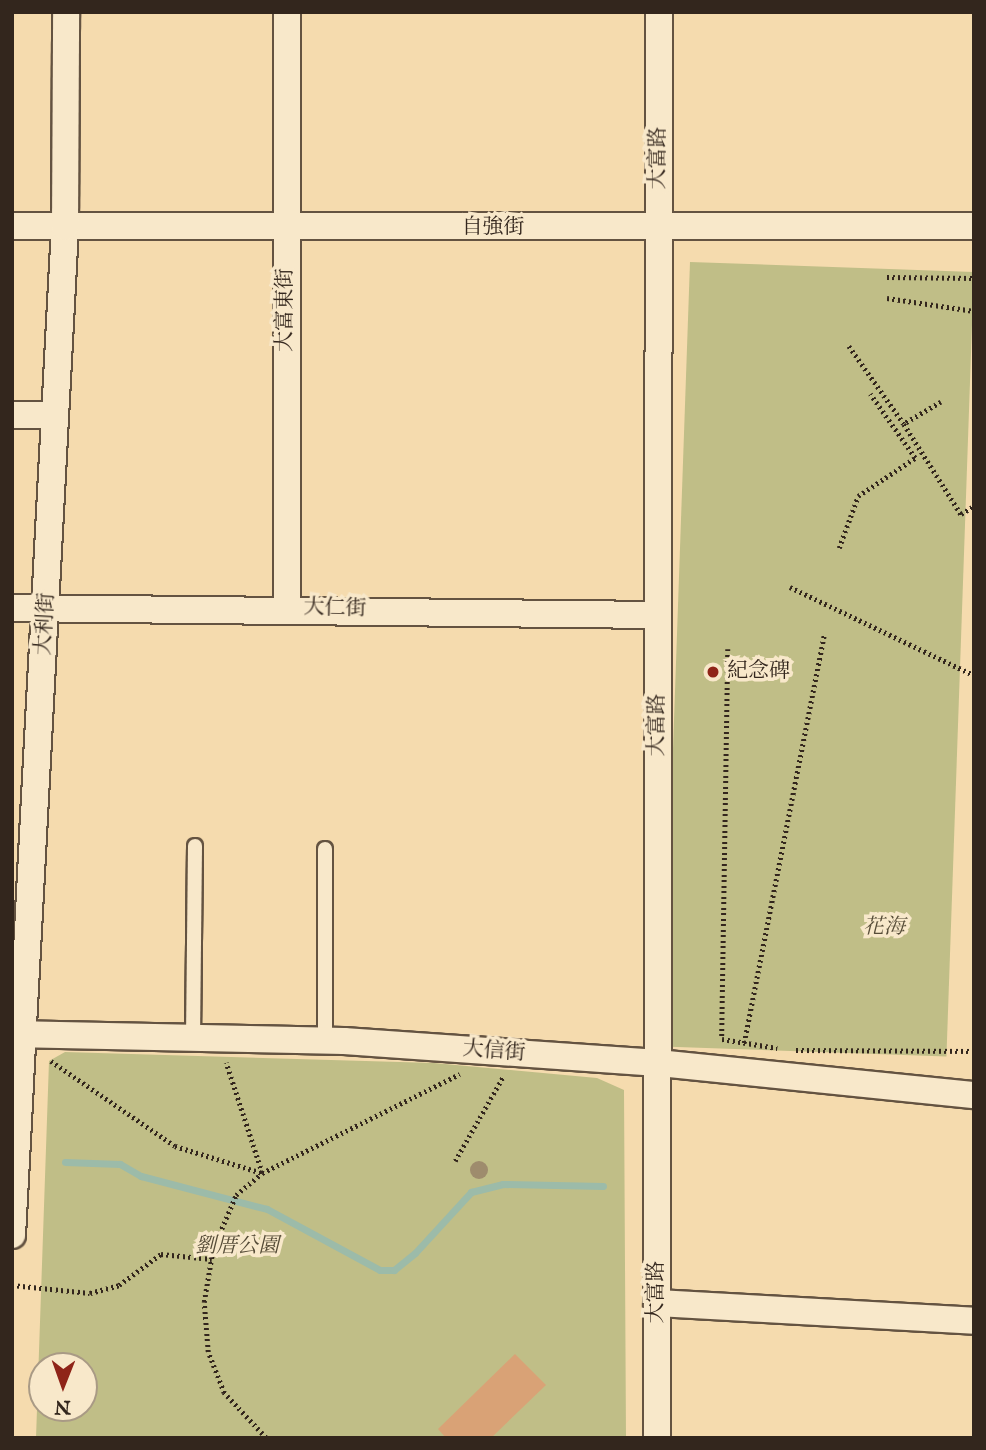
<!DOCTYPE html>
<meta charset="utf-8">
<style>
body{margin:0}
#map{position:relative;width:986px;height:1450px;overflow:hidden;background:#f5dbae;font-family:"IM FELL English","Noto Serif TC",serif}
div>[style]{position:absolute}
.green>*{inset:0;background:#c0be87;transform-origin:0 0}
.stream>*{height:7px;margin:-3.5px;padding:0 3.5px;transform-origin:3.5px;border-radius:3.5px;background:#9cbba9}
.building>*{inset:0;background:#d9a276}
.path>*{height:4.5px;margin-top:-2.25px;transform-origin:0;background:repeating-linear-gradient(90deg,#33261d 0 2px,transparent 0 5.5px)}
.roads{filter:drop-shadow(2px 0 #645341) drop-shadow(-2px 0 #645341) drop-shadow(0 2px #645341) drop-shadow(0 -2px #645341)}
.lane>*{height:14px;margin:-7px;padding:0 7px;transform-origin:7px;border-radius:7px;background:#f8e8ca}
.street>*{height:26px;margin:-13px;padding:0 13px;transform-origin:13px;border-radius:13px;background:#f8e8ca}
.trees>*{width:18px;height:18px;margin:-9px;border-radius:50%;background:#9e8c6d}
.dots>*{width:19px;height:19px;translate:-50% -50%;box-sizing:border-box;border:4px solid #f8e8ca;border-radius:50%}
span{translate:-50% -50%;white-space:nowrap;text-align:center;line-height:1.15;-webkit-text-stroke:7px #f8e8ca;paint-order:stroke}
.street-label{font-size:21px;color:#33261d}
.poi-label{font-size:21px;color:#33261d}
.left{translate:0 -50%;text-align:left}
.park-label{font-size:21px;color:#564c38;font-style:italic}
.frame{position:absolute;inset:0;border:14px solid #33261d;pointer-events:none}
.north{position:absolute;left:28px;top:1352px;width:70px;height:70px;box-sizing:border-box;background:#f8e8ca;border:2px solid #a99a85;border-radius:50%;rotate:181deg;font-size:19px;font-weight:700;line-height:28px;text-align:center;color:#33261d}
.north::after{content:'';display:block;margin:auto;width:24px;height:32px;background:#8f2418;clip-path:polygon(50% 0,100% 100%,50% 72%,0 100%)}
</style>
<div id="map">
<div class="green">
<div style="left:690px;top:262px;width:284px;height:785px;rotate:2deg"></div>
<div style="clip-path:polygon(evenodd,65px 1052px,434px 1063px,597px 1078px,624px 1090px,626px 1438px,36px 1438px,49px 1061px,65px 1052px,42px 1366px,84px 1366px,84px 1408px,42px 1408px,42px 1366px)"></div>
</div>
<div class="stream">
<div style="left:65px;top:1162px;width:55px;rotate:2.1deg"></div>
<div style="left:120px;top:1164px;width:24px;rotate:30deg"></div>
<div style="left:141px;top:1176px;width:130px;rotate:14.7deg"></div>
<div style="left:267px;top:1209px;width:128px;rotate:28.4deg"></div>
<div style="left:380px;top:1270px;width:14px"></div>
<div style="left:394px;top:1270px;width:27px;rotate:-39deg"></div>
<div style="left:415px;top:1253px;width:83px;rotate:-47.4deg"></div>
<div style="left:471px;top:1192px;width:33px;rotate:-14deg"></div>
<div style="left:503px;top:1184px;width:100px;rotate:1.1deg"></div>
</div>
<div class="building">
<div style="clip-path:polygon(515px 1354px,546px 1385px,491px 1438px,446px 1438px,438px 1429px)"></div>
</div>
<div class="path">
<div style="left:887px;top:277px;width:87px;rotate:0.7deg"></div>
<div style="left:887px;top:298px;width:88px;rotate:8.5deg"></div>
<div style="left:849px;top:346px;width:95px;rotate:54.8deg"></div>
<div style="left:941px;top:402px;width:43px;rotate:149.3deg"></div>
<div style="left:904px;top:424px;width:107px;rotate:57.7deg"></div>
<div style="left:961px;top:514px;width:15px;rotate:-32deg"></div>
<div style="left:839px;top:548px;width:55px;rotate:-69.9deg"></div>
<div style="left:858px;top:496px;width:69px;rotate:-33.7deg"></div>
<div style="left:915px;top:458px;width:78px;rotate:-125.1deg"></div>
<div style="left:790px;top:587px;width:204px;rotate:25.6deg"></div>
<div style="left:728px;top:649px;width:390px;rotate:90.9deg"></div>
<div style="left:722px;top:1039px;width:56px;rotate:9.3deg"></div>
<div style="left:744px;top:1043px;width:416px;rotate:-78.9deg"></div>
<div style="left:796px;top:1050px;width:178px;rotate:0.3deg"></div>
<div style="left:51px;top:1061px;width:150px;rotate:34.4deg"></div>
<div style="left:175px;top:1146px;width:91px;rotate:17.2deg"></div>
<div style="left:262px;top:1173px;width:116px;rotate:-108.1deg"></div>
<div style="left:455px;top:1161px;width:97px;rotate:-60.3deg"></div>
<div style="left:12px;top:1285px;width:78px;rotate:5.9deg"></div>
<div style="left:90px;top:1293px;width:30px;rotate:-15deg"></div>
<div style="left:119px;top:1285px;width:52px;rotate:-36.4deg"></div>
<div style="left:161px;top:1254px;width:51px;rotate:5.6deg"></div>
<div style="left:266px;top:1438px;width:62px;rotate:-133deg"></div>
<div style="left:224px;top:1393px;width:44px;rotate:-111.3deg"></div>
<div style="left:208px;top:1352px;width:50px;rotate:-94.6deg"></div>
<div style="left:204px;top:1302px;width:54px;rotate:-80.4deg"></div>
<div style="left:213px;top:1249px;width:59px;rotate:-66.9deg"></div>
<div style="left:236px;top:1195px;width:34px;rotate:-40deg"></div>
<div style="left:262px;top:1173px;width:221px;rotate:-26.6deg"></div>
</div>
<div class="roads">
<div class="lane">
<div style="left:193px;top:1038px;width:192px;rotate:-89.4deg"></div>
<div style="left:325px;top:1041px;width:192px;rotate:-90deg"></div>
</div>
<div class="street">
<div style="left:287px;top:12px;width:597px;rotate:90deg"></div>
<div style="left:12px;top:226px;width:962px"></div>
<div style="left:12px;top:415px;width:41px"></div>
<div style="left:12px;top:608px;width:646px;rotate:0.62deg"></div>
<div style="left:12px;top:1034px;width:332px;rotate:1.2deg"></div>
<div style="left:344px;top:1041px;width:315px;rotate:4deg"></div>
<div style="left:658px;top:1063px;width:318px;rotate:5.8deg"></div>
<div style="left:12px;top:1235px;width:1009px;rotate:-86.99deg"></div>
<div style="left:65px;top:227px;width:215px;rotate:-89.7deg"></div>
<div style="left:657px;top:1303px;width:318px;rotate:3.2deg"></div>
<div style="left:657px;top:1438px;width:1426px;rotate:-89.92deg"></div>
</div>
</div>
<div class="trees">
<div style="left:479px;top:1170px"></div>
</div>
<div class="dots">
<div style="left:713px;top:672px;background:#8f2418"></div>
</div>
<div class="street-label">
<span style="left:659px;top:158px;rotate:-90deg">大富路</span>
<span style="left:493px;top:228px">自強街</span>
<span style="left:286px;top:310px;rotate:-90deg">大富東街</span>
<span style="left:335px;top:609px;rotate:1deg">大仁街</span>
<span style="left:46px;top:624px;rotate:-87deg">大利街</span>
<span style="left:658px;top:725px;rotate:-90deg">大富路</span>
<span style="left:494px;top:1052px;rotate:4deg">大信街</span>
<span style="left:657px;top:1292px;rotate:-90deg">大富路</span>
</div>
<div class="poi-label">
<span class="left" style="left:727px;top:672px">紀念碑</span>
</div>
<div class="park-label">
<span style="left:884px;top:928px">花海</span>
<span style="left:237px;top:1247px">劉厝公園</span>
</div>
<div class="frame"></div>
<div class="north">N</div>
</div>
